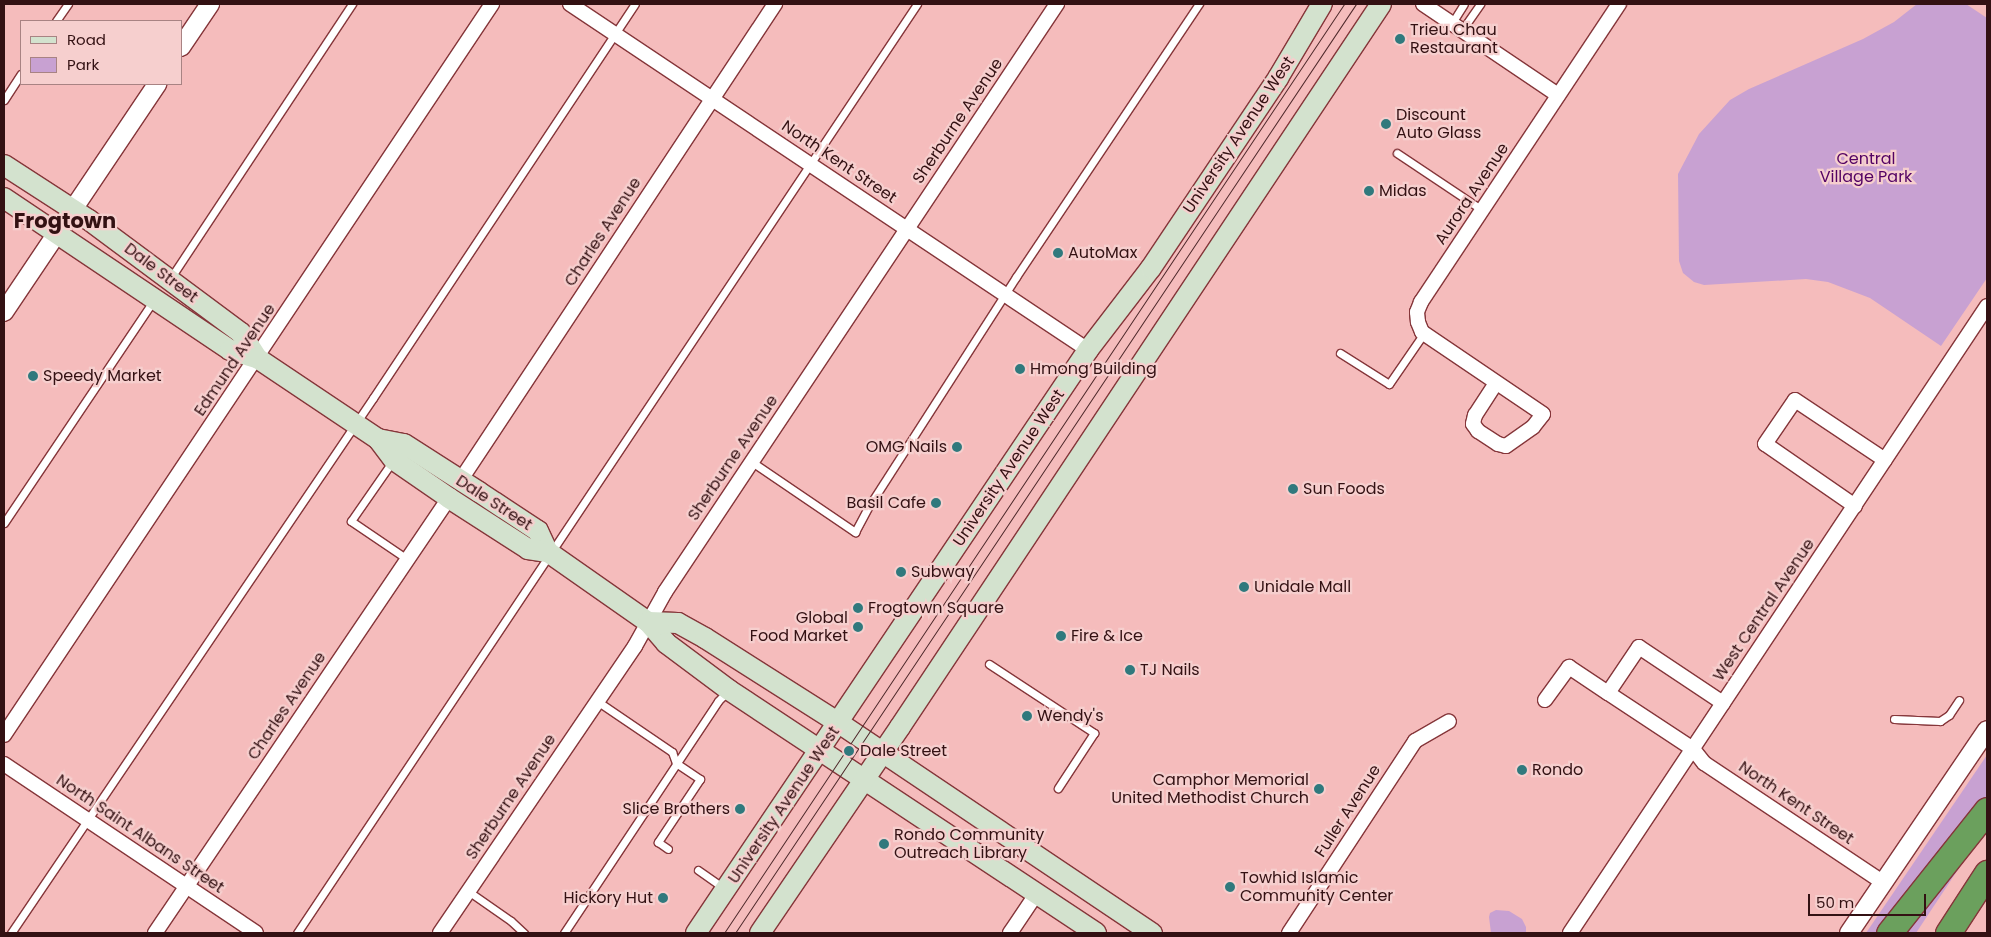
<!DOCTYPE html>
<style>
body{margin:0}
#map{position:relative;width:1991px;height:937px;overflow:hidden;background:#f5bcbc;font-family:Poppins,sans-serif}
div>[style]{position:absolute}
.green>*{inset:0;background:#c8a1d2}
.roads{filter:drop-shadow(1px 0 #85363a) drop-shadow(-1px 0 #85363a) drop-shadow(0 1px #85363a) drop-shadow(0 -1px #85363a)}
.service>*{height:7px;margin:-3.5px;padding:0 3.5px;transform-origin:3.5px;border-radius:3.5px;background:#fff}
.minor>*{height:14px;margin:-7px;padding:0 7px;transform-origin:7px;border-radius:7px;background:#fff}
.tertiary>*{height:18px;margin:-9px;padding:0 9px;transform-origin:9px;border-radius:9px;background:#fff}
.secondary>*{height:20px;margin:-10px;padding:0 10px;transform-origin:10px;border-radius:10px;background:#d3e2ce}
.motorway>*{height:25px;margin:-12.5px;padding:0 12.5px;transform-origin:12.5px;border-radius:12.5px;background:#6ba05d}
.tram>*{height:1px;margin:-0.5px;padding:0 0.5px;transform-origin:0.5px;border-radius:0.5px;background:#4f292b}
.dots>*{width:14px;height:14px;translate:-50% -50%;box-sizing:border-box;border:2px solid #f6cfce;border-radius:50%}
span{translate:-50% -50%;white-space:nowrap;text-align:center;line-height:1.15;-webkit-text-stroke:4.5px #f6cfce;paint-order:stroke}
.poi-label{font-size:16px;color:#331113}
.left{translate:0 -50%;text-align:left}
.right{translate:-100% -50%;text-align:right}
.street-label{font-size:16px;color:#331113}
.park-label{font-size:16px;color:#530263}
.district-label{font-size:21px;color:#331113;font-weight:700}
.frame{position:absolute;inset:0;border:5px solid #331113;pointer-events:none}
.legend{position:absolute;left:20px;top:20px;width:162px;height:65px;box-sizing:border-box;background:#f6cfce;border:1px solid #a88383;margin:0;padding:6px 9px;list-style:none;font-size:15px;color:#331113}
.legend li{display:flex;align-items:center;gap:10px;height:25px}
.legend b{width:25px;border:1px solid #a88383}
.scale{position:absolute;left:1808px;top:894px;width:118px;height:22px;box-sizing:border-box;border:2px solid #331113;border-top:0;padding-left:6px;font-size:15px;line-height:18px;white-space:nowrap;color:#331113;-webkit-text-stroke:4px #f6cfce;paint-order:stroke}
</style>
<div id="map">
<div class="green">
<div style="clip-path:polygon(1917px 4px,1966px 4px,1987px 18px,1987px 278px,1941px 346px,1870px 298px,1828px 282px,1806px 279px,1704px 285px,1694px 282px,1683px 273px,1679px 261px,1678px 174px,1699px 134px,1730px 100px,1749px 89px,1863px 39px,1894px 22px)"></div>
<div style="clip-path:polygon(1987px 755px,1987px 796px,1896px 912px,1878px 933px,1866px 933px)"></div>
<div style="clip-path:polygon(1975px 844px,1916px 933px,1897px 933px)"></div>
<div style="clip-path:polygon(1496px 910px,1509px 911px,1522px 919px,1526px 927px,1526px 933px,1491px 933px,1489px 917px,1490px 913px)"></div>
</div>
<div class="roads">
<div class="service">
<div style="left:56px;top:21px;width:21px;rotate:-55deg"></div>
<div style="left:1452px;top:23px;width:22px;rotate:-58deg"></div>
<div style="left:1462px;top:30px;width:32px;rotate:-55deg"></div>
<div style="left:4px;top:100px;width:31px;rotate:-57deg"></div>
<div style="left:1397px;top:153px;width:102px;rotate:33.8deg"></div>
<div style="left:170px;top:279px;width:330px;rotate:-56.5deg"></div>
<div style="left:1340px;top:353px;width:58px;rotate:32.3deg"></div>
<div style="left:1389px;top:384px;width:62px;rotate:-55.5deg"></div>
<div style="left:392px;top:462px;width:72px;rotate:124.8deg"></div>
<div style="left:351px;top:521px;width:68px;rotate:34.2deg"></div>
<div style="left:752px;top:462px;width:125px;rotate:34.2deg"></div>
<div style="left:855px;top:532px;width:30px;rotate:-62deg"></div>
<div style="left:869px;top:506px;width:272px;rotate:-57.3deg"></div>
<div style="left:1016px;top:277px;width:329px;rotate:-56.2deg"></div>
<div style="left:4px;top:523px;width:267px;rotate:-56.1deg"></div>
<div style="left:989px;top:664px;width:126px;rotate:33.3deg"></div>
<div style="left:1094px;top:733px;width:66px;rotate:123.2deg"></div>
<div style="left:597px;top:701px;width:91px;rotate:34.2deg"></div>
<div style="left:672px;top:752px;width:12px;rotate:70deg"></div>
<div style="left:676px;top:763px;width:29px;rotate:34deg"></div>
<div style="left:700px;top:779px;width:76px;rotate:123.7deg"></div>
<div style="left:658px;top:842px;width:12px;rotate:35deg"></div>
<div style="left:1894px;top:719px;width:46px;rotate:2.5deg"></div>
<div style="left:1940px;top:721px;width:11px;rotate:-34deg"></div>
<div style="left:1949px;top:715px;width:18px;rotate:-56deg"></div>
<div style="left:698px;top:870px;width:32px;rotate:35deg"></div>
<div style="left:468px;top:891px;width:52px;rotate:34.9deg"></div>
<div style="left:511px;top:921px;width:18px;rotate:43deg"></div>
<div style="left:11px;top:933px;width:646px;rotate:-55.92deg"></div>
<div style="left:373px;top:398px;width:473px;rotate:-56.4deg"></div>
<div style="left:297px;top:933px;width:1117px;rotate:-56.28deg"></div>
<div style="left:564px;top:933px;width:278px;rotate:-56.4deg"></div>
<div style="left:718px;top:701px;width:13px;rotate:-45deg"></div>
</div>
<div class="minor">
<div style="left:570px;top:4px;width:623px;rotate:33.74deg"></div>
<div style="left:1423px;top:4px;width:163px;rotate:34deg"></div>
<div style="left:1496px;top:383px;width:38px;rotate:123deg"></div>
<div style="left:1475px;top:415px;width:9px;rotate:103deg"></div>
<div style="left:1473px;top:424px;width:9px;rotate:54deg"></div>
<div style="left:1478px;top:431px;width:24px;rotate:33deg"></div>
<div style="left:1498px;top:444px;width:8px;rotate:14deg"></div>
<div style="left:1506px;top:446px;width:33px;rotate:-35deg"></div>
<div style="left:1533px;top:427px;width:16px;rotate:-52deg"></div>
<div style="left:1543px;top:414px;width:146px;rotate:-145.9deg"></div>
<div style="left:1422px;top:332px;width:11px;rotate:-112deg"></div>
<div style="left:1418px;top:322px;width:10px;rotate:-96deg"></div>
<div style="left:1417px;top:312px;width:11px;rotate:-68deg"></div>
<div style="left:1421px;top:302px;width:358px;rotate:-56.4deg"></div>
<div style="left:460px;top:481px;width:572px;rotate:-56.56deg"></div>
<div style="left:1855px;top:506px;width:109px;rotate:-145.4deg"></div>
<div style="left:1765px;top:444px;width:53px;rotate:-55.7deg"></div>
<div style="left:1795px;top:400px;width:108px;rotate:33.7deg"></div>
<div style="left:1545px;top:700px;width:41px;rotate:-54deg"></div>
<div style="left:1569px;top:667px;width:47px;rotate:33.7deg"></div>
<div style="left:1723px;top:703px;width:101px;rotate:-146.3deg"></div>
<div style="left:1639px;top:647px;width:55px;rotate:124deg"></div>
<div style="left:1608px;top:693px;width:102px;rotate:33.4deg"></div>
<div style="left:1693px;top:749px;width:18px;rotate:52deg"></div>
<div style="left:1704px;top:763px;width:216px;rotate:33.7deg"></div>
<div style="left:4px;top:735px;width:879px;rotate:-56.27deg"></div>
<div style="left:4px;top:764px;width:303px;rotate:33.8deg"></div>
<div style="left:155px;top:933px;width:525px;rotate:-55.95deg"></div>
<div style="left:440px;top:933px;width:347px;rotate:-55.8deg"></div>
<div style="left:635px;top:646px;width:62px;rotate:-60.9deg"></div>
<div style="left:665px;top:592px;width:707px;rotate:-56.31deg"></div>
<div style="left:1010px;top:933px;width:48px;rotate:-56deg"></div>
<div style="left:1289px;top:933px;width:230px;rotate:-56.7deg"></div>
<div style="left:1415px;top:741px;width:39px;rotate:-30deg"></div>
<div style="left:1570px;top:933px;width:753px;rotate:-56.37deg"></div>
</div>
<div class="tertiary">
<div style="left:181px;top:47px;width:52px;rotate:-56deg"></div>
<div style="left:4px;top:312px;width:275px;rotate:-56.1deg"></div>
<div style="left:1849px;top:933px;width:245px;rotate:-55.8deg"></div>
</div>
<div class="secondary">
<div style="left:4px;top:165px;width:101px;rotate:32.9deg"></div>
<div style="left:89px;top:220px;width:189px;rotate:36.6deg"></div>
<div style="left:241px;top:333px;width:30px;rotate:57deg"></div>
<div style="left:4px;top:198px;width:272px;rotate:33.9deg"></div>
<div style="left:230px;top:350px;width:28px;rotate:17deg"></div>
<div style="left:257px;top:358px;width:146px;rotate:33.8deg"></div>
<div style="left:378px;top:439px;width:26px;rotate:11deg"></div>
<div style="left:404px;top:444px;width:89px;rotate:32.6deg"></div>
<div style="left:479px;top:492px;width:71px;rotate:33.5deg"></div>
<div style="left:538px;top:531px;width:23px;rotate:65deg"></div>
<div style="left:378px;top:439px;width:26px;rotate:53deg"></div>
<div style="left:394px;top:460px;width:67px;rotate:34.6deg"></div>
<div style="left:449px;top:498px;width:94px;rotate:32.8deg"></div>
<div style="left:528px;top:549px;width:20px;rotate:9deg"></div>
<div style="left:548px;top:552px;width:122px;rotate:35deg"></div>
<div style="left:648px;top:622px;width:28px;rotate:49deg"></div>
<div style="left:666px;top:643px;width:79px;rotate:36.7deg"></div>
<div style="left:729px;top:690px;width:440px;rotate:33.5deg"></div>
<div style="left:648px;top:622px;width:30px;rotate:2deg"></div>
<div style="left:678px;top:623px;width:31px;rotate:29deg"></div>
<div style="left:705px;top:638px;width:159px;rotate:32.4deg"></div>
<div style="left:839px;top:723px;width:377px;rotate:33.9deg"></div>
<div style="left:696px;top:933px;width:703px;rotate:-56.08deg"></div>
<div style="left:1088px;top:350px;width:103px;rotate:-52.5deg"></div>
<div style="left:1151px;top:268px;width:229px;rotate:-56.2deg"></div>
<div style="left:1278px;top:78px;width:86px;rotate:-59.3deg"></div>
<div style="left:760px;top:933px;width:249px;rotate:-55.8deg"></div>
<div style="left:900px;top:727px;width:868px;rotate:-56.36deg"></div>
</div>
<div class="motorway">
<div style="left:1889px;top:933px;width:157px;rotate:-51.5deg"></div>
<div style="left:1948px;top:933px;width:72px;rotate:-57deg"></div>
</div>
</div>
<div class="tram">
<div style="left:724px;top:933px;width:1117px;rotate:-56.28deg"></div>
<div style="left:735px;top:933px;width:1117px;rotate:-56.24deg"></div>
</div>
<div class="dots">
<div style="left:1400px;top:39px;background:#30797d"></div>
<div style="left:1386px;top:124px;background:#30797d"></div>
<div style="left:1369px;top:191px;background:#30797d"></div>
<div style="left:1058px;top:253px;background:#30797d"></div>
<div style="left:1020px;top:369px;background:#30797d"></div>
<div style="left:33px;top:376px;background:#30797d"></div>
<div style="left:957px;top:447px;background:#30797d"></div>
<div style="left:1293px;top:489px;background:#30797d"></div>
<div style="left:936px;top:503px;background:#30797d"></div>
<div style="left:901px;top:572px;background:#30797d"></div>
<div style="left:1244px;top:587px;background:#30797d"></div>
<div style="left:858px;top:608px;background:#30797d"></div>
<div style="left:858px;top:627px;background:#30797d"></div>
<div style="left:1061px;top:636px;background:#30797d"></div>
<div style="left:1130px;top:670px;background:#30797d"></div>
<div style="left:1027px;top:716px;background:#30797d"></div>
<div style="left:849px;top:751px;background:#30797d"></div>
<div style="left:1522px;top:770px;background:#30797d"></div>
<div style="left:1319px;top:789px;background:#30797d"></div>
<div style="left:740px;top:809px;background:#30797d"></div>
<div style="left:884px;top:844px;background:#30797d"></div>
<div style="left:1230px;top:887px;background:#30797d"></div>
<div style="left:663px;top:898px;background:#30797d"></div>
</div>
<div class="poi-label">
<span class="left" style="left:1410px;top:39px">Trieu Chau<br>Restaurant</span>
<span class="left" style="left:1396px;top:124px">Discount<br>Auto Glass</span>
<span class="left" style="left:1379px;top:191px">Midas</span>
<span class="left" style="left:1068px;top:253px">AutoMax</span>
<span class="left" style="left:1030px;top:369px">Hmong Building</span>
<span class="left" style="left:43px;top:376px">Speedy Market</span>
<span class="right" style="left:947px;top:447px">OMG Nails</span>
<span class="left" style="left:1303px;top:489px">Sun Foods</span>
<span class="right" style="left:926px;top:503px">Basil Cafe</span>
<span class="left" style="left:911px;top:572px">Subway</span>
<span class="left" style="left:1254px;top:587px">Unidale Mall</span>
<span class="left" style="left:868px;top:608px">Frogtown Square</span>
<span class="right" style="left:848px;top:627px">Global<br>Food Market</span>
<span class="left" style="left:1071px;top:636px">Fire &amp; Ice</span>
<span class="left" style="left:1140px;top:670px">TJ Nails</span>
<span class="left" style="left:1037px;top:716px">Wendy's</span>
<span class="left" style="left:860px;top:751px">Dale Street</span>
<span class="left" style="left:1532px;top:770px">Rondo</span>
<span class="right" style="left:1309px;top:789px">Camphor Memorial<br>United Methodist Church</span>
<span class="right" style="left:730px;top:809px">Slice Brothers</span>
<span class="left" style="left:894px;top:844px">Rondo Community<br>Outreach Library</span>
<span class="left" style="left:1240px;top:887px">Towhid Islamic<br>Community Center</span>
<span class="right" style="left:653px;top:898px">Hickory Hut</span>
</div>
<div class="street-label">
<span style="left:958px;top:121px;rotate:-56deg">Sherburne Avenue</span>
<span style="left:1239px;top:135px;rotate:-56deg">University Avenue West</span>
<span style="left:839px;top:162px;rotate:34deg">North Kent Street</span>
<span style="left:1472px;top:194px;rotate:-56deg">Aurora Avenue</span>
<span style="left:603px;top:232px;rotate:-57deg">Charles Avenue</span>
<span style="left:161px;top:273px;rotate:37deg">Dale Street</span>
<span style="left:235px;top:360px;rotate:-56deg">Edmund Avenue</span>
<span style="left:733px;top:458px;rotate:-56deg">Sherburne Avenue</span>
<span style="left:1009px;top:468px;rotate:-56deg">University Avenue West</span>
<span style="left:494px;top:503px;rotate:33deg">Dale Street</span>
<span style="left:1764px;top:610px;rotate:-56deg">West Central Avenue</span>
<span style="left:287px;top:706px;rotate:-56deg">Charles Avenue</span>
<span style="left:511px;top:797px;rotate:-56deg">Sherburne Avenue</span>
<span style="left:1796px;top:803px;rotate:34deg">North Kent Street</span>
<span style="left:784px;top:805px;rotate:-56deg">University Avenue West</span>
<span style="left:1348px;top:811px;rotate:-57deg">Fuller Avenue</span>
<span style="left:140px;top:834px;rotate:34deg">North Saint Albans Street</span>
</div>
<div class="park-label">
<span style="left:1866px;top:168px">Central<br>Village Park</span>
</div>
<div class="district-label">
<span style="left:65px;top:221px">Frogtown</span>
</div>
<div class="frame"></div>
<ul class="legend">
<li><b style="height:6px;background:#d3e2ce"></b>Road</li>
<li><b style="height:14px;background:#c8a1d2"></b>Park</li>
</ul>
<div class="scale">50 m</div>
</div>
